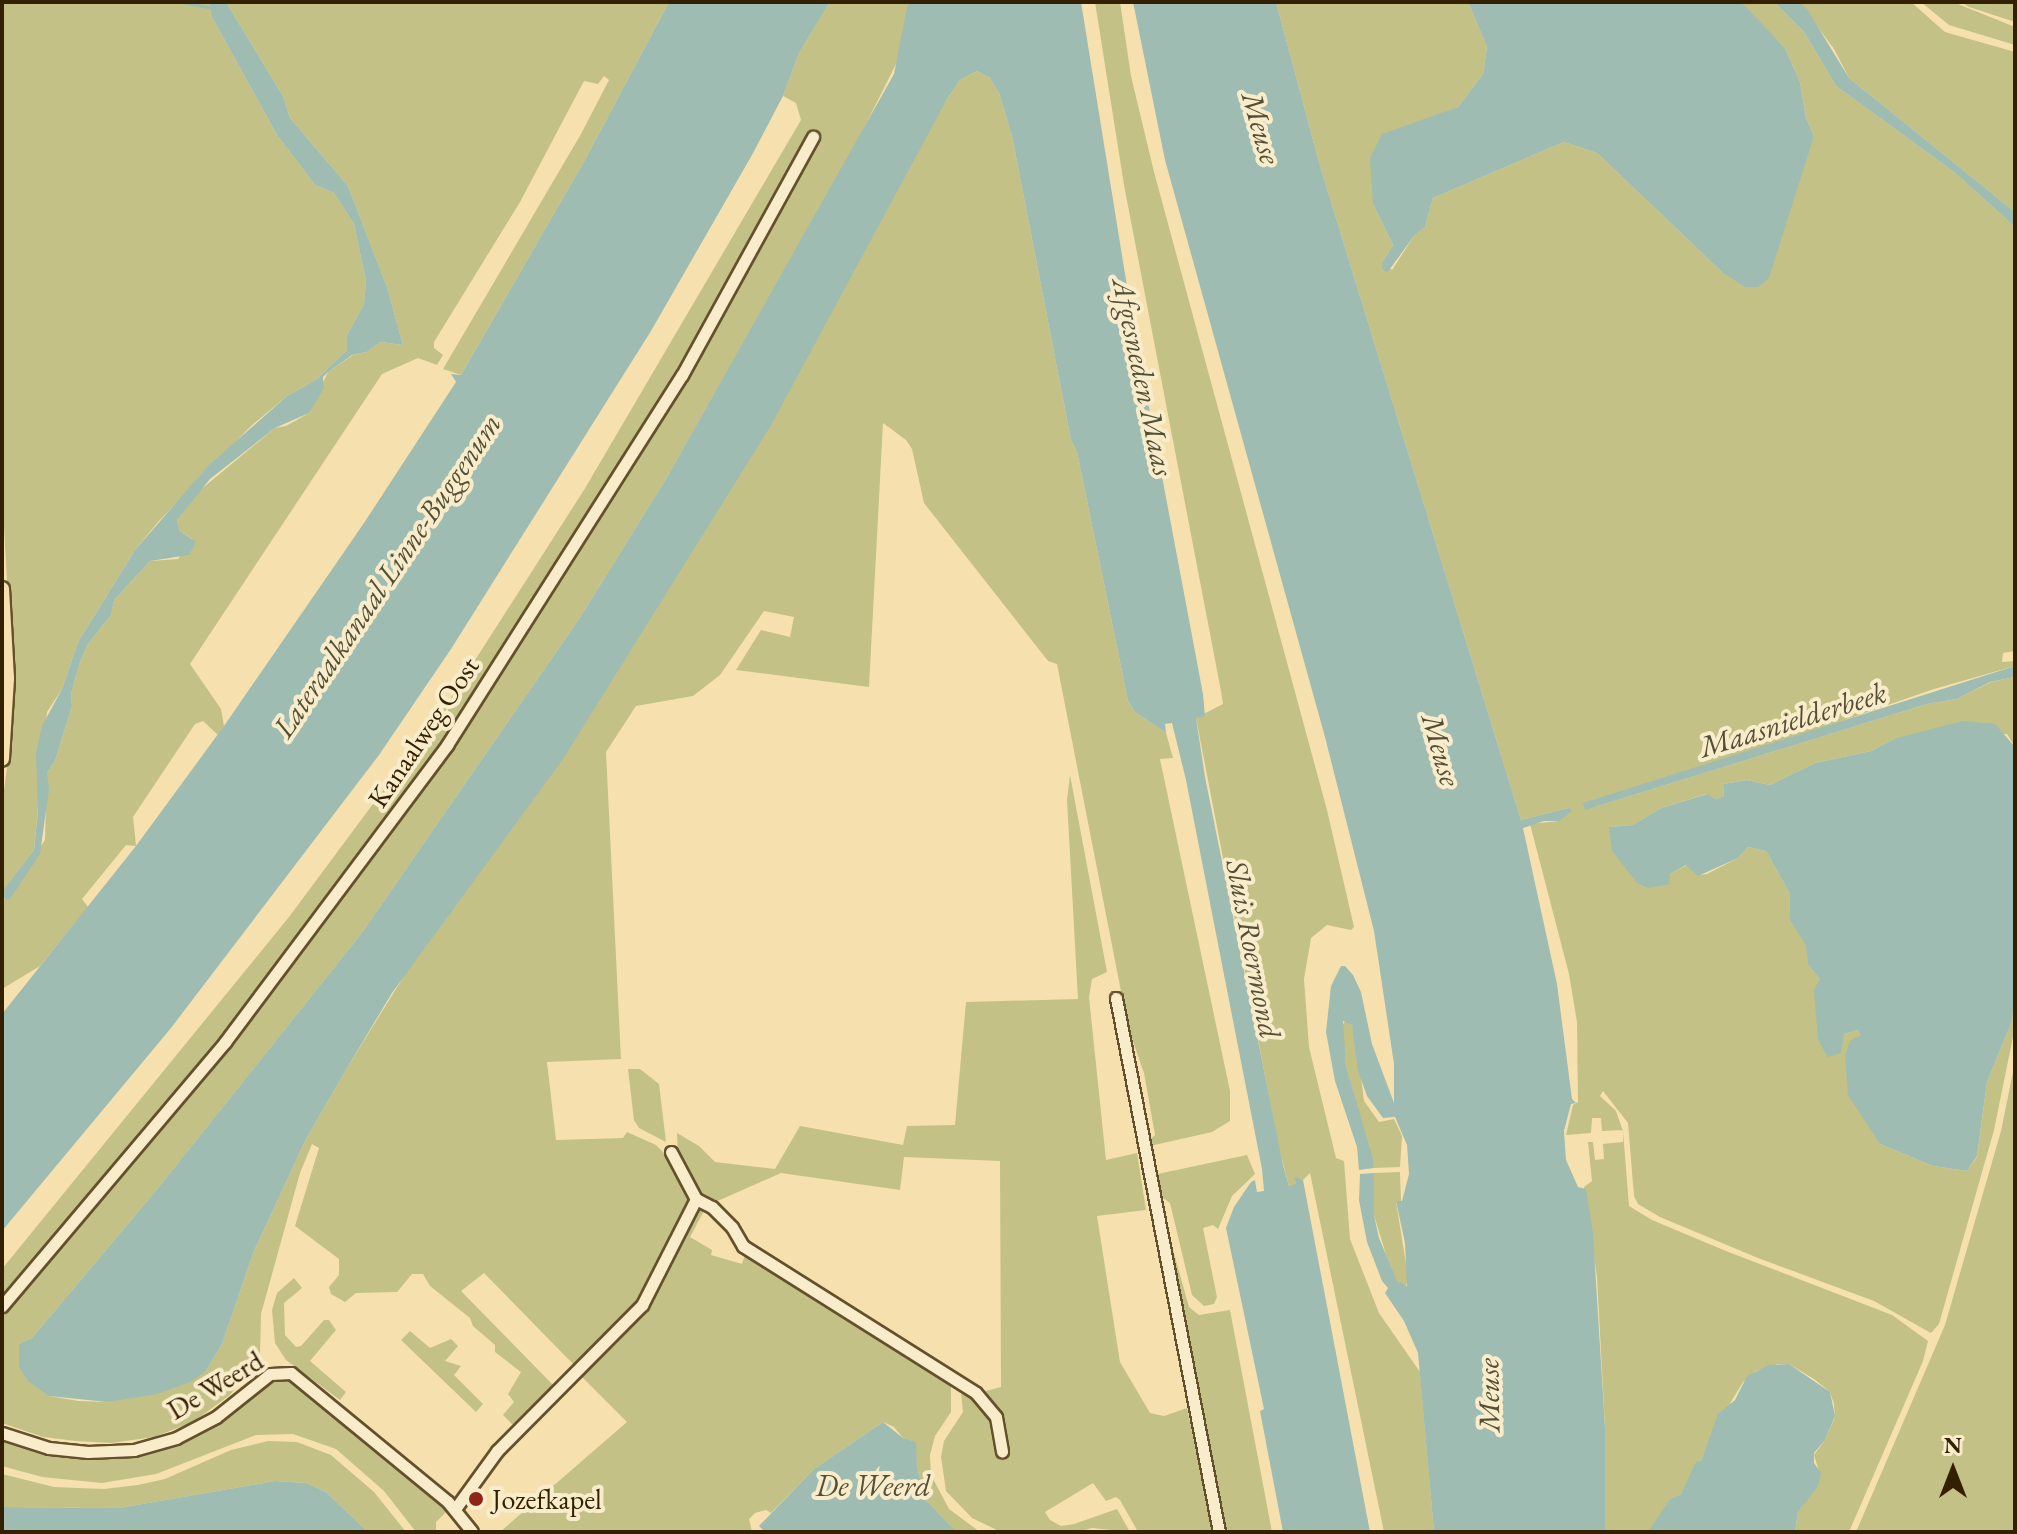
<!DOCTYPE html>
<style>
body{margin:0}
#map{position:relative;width:2017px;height:1534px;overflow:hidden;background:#f6e1ae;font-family:"EB Garamond",serif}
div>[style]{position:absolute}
.green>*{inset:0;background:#c3c185}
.water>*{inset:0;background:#9ebcb2}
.stream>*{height:3px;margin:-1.5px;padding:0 1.5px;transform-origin:1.5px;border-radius:1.5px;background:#9ebcb2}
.roads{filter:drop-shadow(2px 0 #64502c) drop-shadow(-2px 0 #64502c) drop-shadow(0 2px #64502c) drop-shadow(0 -2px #64502c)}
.minor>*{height:11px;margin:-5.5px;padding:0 5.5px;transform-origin:5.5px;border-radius:5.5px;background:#f9ecca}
.major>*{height:14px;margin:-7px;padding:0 7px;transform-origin:7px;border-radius:7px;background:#f6e1ae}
.dots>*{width:22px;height:22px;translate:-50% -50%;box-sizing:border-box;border:4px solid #f9ecca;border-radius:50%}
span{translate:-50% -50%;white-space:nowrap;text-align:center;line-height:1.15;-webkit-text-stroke:8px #f9ecca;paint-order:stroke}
.street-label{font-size:28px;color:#332001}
.poi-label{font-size:28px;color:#332001}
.left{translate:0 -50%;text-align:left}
.water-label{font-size:30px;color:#534f36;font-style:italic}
.frame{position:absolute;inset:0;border:4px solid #332001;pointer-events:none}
.north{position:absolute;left:1913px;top:1430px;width:80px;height:80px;-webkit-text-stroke:6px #f9ecca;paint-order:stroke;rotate:0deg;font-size:22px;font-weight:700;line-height:32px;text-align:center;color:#332001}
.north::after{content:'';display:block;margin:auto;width:28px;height:36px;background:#332001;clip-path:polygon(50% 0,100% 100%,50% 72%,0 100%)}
</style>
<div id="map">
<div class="green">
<div style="clip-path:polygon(2px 2px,212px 2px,212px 17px,277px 135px,315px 185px,334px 193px,354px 224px,366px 281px,364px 304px,347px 335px,347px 350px,317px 379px,287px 396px,251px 426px,158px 522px,135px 550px,78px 642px,62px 689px,47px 712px,34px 850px,2px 893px,2px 804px,11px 740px,12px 672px,2px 489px)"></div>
<div style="clip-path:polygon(226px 2px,669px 2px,586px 158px,461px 375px,443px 369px,581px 134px,609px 80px,604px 76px,598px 84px,584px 81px,520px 202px,434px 342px,434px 348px,443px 355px,437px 365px,418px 358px,382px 374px,190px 664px,221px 709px,224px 726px,218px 735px,203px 721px,195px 724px,133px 817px,136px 846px,126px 845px,82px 899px,88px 907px,40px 966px,2px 989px,2px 898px,5px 900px,45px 840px,47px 773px,55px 761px,72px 706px,71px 694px,80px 662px,88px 644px,111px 615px,114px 600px,150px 561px,178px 559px,192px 539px,180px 531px,177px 520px,199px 491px,275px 428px,286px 426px,309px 413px,328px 372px,353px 355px,367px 352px,380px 342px,403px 345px,387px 287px,348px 186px,290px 118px,283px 96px)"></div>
<div style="clip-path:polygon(830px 2px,908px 2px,899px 58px,860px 136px,666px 479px,579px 619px,361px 934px,158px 1188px,32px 1338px,19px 1344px,49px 1396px,78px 1401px,107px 1402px,206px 1371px,222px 1344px,254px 1251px,306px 1139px,347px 1068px,947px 99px,960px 80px,977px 71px,990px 78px,999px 93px,1012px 136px,1071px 440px,1077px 452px,1128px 701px,1135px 712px,1166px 733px,1173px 758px,1160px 759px,1230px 1091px,1230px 1121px,1212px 1132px,1150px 1146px,1148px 1141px,1155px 1135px,1144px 1073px,1128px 1027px,1057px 664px,1048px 661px,924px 503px,912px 449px,906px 440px,883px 423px,869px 687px,736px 670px,761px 630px,790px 637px,794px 617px,764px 611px,720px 675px,693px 696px,636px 706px,606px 752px,621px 1059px,547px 1062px,556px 1140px,623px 1138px,627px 1132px,656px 1145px,681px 1170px,691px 1202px,642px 1295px,574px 1365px,484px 1273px,461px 1291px,554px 1386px,515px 1427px,503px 1415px,514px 1402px,508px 1394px,521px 1372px,495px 1352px,495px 1345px,473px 1326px,470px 1318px,430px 1286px,423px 1274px,412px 1274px,397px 1292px,356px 1293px,345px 1302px,331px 1294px,329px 1287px,339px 1275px,339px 1259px,295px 1226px,319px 1148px,312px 1144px,300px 1173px,261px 1314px,260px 1356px,230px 1395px,193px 1422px,154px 1437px,111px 1443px,76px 1441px,43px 1437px,2px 1423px,2px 1313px,258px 1006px,429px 776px,647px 441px,816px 136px,811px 131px,684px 363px,434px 759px,264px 988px,2px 1303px,2px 1269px,289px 917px,445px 707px,584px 490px,801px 120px,796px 103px,783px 96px,799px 53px)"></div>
<div style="clip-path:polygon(1095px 2px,1120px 2px,1131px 76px,1154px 172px,1327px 810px,1354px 927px,1351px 930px,1327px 925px,1311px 938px,1304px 979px,1309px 1047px,1336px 1158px,1344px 1161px,1350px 1239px,1379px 1313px,1420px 1372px,1434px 1532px,1384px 1532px,1310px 1173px,1303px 1180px,1295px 1178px,1296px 1185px,1289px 1186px,1279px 1148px,1196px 718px,1223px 704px,1221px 691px,1124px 185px)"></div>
<div style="clip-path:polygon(1276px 2px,1468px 2px,1487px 47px,1483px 74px,1458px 107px,1440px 114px,1373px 204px,1393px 245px,1383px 261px,1392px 270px,1414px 236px,1425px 227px,1433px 198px,1564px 142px,1597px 153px,1722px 272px,1806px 156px,1814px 136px,1806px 118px,1800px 82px,1785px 48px,1740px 2px,1774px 2px,1804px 32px,1836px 86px,1954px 172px,2015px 227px,2015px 651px,2003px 653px,2002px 662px,2015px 661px,2015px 666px,1934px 689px,1585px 810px,1927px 704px,1957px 699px,1991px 682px,2015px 677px,2015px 747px,2007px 734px,1894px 739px,1871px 751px,1815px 763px,1770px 785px,1747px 780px,1723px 784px,1724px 796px,1716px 799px,1706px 794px,1661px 808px,1633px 825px,1610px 827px,1670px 874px,1687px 865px,1698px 875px,1707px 874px,1738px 858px,1748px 847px,1766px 851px,1790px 894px,1789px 919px,1807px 945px,1808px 965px,1821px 980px,1844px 1034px,1858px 1030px,1862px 1035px,1880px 1144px,1933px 1166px,1967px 1171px,1977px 1157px,1987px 1082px,2012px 1021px,2015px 1000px,2015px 1027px,1994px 1130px,1939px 1324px,1931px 1333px,1874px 1301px,1758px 1258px,1660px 1217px,1638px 1204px,1634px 1196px,1628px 1123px,1603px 1091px,1600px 1096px,1616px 1111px,1623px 1131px,1629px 1206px,1652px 1220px,1726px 1251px,1892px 1315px,1928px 1341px,1923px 1361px,1849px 1532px,1795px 1532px,1798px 1512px,1813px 1490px,1818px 1468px,1814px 1455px,1825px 1440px,1835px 1417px,1834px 1404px,1830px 1392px,1814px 1379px,1789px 1364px,1778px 1364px,1756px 1371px,1743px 1382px,1711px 1435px,1701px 1461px,1681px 1494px,1670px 1499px,1656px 1525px,1648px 1532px,1605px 1532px,1605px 1427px,1597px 1277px,1584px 1187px,1592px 1181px,1588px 1142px,1593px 1142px,1595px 1160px,1604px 1159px,1603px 1144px,1623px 1142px,1623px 1130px,1602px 1131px,1601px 1118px,1592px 1118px,1591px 1133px,1566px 1135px,1573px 1105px,1578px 1102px,1577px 1022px,1569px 974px,1530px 824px,1559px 821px,1568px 808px,1521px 820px,1320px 166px)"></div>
<div style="clip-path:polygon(1799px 2px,1911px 2px,1945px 32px,2015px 52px,2015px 212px,1849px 78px,1834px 49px)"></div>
<div style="clip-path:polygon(1921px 2px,1953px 2px,2015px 27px,2015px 45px,1949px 25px)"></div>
<div style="clip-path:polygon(1961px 2px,2015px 2px,2015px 22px,1969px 7px)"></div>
<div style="clip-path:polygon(1070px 775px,1107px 972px,1092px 979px,1089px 997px,1106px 1160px,1137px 1153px,1146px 1210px,1097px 1216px,1120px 1362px,1150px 1413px,1164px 1416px,1187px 1408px,1213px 1532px,1138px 1532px,1120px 1500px,1116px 1497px,1106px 1501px,1093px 1483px,1045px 1512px,1050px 1520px,1061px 1526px,1074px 1524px,1117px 1509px,1130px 1532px,1092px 1528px,1078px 1532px,1001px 1532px,972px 1518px,946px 1491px,941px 1457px,944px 1441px,963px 1412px,959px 1374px,982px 1392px,1001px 1387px,1000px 1161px,904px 1157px,900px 1190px,781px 1173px,713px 1203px,698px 1194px,678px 1156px,677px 1133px,699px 1146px,715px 1162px,775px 1169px,800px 1126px,903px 1145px,907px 1126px,955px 1125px,966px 1002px,1078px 999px,1067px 800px)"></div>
<div style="clip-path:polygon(1346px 1020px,1352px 1025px,1357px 1046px,1364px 1101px,1379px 1122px,1394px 1119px,1402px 1136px,1400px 1167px,1374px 1168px,1346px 1066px,1342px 1026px)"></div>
<div style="clip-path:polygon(2015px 1062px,2015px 1532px,1856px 1532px,1945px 1325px,2001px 1131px)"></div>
<div style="clip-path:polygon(628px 1069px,640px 1069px,659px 1084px,666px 1142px,639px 1128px,634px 1120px)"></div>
<div style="clip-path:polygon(1247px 1155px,1255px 1174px,1232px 1196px,1218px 1229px,1213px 1225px,1203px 1228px,1217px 1297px,1214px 1304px,1204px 1306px,1192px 1295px,1170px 1203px,1159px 1195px,1153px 1175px)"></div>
<div style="clip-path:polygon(1400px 1172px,1401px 1201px,1396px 1202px,1409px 1282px,1405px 1286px,1397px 1281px,1391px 1271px,1374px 1215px,1374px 1173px)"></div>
<div style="clip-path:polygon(1160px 1203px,1189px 1307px,1199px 1315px,1230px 1310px,1272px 1532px,1222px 1532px)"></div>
<div style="clip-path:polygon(700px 1205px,706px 1207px,690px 1237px,712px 1250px,711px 1255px,742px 1264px,746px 1251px,951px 1378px,951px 1412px,935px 1436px,930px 1455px,931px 1475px,949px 1509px,980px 1532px,956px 1532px,944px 1524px,926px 1501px,917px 1467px,915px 1442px,903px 1438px,894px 1427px,883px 1422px,814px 1469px,771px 1513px,766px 1510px,755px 1513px,749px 1519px,752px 1532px,500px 1532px,627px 1422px,579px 1374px,644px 1308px)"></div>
<div style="clip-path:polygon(294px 1278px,302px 1288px,284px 1303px,285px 1335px,296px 1347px,301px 1346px,324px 1320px,329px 1320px,336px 1330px,310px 1361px,346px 1392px,340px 1400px,286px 1360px,275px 1343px,272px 1310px,277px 1293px)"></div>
<div style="clip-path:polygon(410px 1331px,430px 1348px,451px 1339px,458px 1346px,445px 1361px,461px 1366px,454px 1375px,483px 1404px,476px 1412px,401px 1340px)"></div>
<div style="clip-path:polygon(281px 1376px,293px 1379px,448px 1510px,436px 1522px,436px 1532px,416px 1532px,384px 1491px,336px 1449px,293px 1434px,256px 1435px,156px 1474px,102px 1483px,42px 1477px,2px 1466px,2px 1439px,57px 1456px,94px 1458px,145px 1453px,184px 1442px,221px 1422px,269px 1380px)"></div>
<div style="clip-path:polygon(268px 1441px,297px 1442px,331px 1455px,374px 1492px,406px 1532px,368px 1532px,326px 1492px,306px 1483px,275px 1481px,119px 1508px,2px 1507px,2px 1474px,54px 1487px,104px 1489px,138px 1485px,165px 1479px,231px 1450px)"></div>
</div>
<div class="water">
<div style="clip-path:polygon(226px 2px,283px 96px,290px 118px,348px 186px,387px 287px,403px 345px,380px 342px,367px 352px,352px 355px,328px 372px,323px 377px,324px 388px,309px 413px,275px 428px,210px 479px,177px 520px,180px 531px,196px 542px,189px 555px,150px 561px,114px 600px,111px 615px,88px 644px,80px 662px,71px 694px,72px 706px,55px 761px,47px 773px,49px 789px,40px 854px,10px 899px,5px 900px,2px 892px,34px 850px,38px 810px,36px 753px,42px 726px,62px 689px,78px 642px,135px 550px,209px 465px,287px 396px,317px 379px,347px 350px,347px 335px,364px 304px,366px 281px,354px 224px,334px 193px,315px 185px,277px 135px,212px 17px,210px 4px)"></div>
<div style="clip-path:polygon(669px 2px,830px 2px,799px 53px,783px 96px,752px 155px,651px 331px,451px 649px,379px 755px,171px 1028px,2px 1231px,2px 1014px,136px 846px,224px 726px,364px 523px,456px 382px,451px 374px,461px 375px,586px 158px)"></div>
<div style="clip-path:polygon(908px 2px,1081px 2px,1132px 317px,1203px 694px,1205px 716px,1196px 718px,1205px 777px,1283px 1165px,1289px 1186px,1296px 1184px,1294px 1177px,1303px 1180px,1370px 1532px,1283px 1532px,1260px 1411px,1264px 1409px,1226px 1228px,1234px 1207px,1251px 1182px,1255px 1180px,1257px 1192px,1264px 1191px,1262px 1169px,1186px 780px,1172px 723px,1165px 724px,1166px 733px,1135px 712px,1128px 701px,1077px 452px,1071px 440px,1012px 136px,999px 93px,990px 78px,977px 71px,960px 80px,947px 99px,770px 427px,563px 759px,392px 993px,347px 1068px,306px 1139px,254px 1251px,222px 1344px,206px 1371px,190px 1382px,157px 1394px,107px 1402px,49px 1396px,28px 1381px,19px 1367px,19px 1344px,32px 1338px,158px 1188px,361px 934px,579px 619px,666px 479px,894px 74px)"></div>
<div style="clip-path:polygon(1133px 2px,1276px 2px,1320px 166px,1521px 820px,1568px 808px,1572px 811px,1559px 821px,1544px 821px,1523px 828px,1557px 984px,1572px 1099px,1576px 1103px,1571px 1104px,1564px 1131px,1566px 1160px,1578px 1187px,1586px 1189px,1593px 1234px,1605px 1427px,1605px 1532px,1434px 1532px,1418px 1353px,1404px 1321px,1385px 1293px,1388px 1288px,1382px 1281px,1367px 1242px,1359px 1200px,1360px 1174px,1374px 1173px,1374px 1215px,1379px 1238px,1397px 1281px,1407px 1286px,1405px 1243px,1396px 1201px,1402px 1201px,1409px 1174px,1407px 1145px,1395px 1117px,1383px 1118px,1367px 1096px,1358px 1071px,1352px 1025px,1343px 1021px,1346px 1066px,1373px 1159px,1374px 1168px,1359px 1170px,1357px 1147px,1335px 1081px,1326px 1032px,1331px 986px,1341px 966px,1345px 966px,1353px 975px,1361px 992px,1372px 1044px,1394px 1103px,1394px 1064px,1374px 931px,1325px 737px,1165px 160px)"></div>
<div style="clip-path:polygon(1468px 2px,1740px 2px,1747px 8px,1785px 48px,1800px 82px,1806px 118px,1814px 136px,1769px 278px,1758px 287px,1745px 287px,1722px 272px,1597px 153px,1564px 142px,1433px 198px,1425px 227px,1414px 236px,1387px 273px,1382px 268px,1383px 261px,1393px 245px,1373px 204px,1370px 158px,1382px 134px,1458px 107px,1483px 74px,1487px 47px)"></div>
<div style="clip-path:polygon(1774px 2px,1799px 2px,1807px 9px,1849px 78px,2015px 212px,2015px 227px,1954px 172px,1836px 86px,1804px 32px)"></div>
<div style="clip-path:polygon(2015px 666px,2015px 677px,1990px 682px,1957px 699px,1927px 704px,1585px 810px,1583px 803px)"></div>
<div style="clip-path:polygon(1962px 721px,1995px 724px,2015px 747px,2015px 1000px,2012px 1021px,1987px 1082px,1977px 1156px,1967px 1171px,1933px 1166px,1880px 1144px,1848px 1095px,1845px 1056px,1850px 1041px,1861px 1035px,1858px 1030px,1844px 1034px,1841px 1053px,1827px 1057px,1818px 1039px,1814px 990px,1820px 979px,1808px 965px,1806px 945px,1789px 919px,1790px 894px,1766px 851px,1748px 847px,1738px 858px,1698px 876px,1686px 865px,1670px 874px,1669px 884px,1648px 888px,1637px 883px,1612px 851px,1609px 827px,1633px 825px,1661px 808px,1707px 794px,1716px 799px,1724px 796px,1723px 784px,1747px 780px,1770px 785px,1815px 763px,1871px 751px,1894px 739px)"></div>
<div style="clip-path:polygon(1789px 1364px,1830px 1392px,1835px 1416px,1825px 1440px,1814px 1453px,1814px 1463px,1821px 1473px,1818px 1486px,1798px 1512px,1795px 1532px,1648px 1532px,1670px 1499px,1681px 1494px,1696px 1462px,1701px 1461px,1718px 1414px,1735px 1400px,1747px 1376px,1769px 1365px)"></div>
<div style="clip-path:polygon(883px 1422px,903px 1438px,916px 1442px,917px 1467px,926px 1501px,956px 1532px,765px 1532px,759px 1526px,814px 1469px)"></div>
<div style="clip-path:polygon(275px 1481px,306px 1483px,326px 1492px,368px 1532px,2px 1532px,2px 1507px,119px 1508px)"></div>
</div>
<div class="stream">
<div style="left:182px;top:2px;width:33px;rotate:11deg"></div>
</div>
<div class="roads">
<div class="minor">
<div style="left:1116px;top:998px;width:544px;rotate:79.08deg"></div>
<div style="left:671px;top:1152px;width:53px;rotate:62deg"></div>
<div style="left:696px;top:1199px;width:18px;rotate:27deg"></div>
<div style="left:712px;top:1207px;width:28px;rotate:45deg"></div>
<div style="left:732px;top:1227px;width:22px;rotate:60deg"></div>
<div style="left:743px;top:1246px;width:275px;rotate:32.2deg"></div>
<div style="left:976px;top:1393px;width:31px;rotate:50deg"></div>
<div style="left:996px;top:1417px;width:35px;rotate:80deg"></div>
<div style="left:2px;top:1306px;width:346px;rotate:-49.8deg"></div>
<div style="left:225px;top:1042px;width:371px;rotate:-53.2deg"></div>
<div style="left:447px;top:745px;width:438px;rotate:-57.6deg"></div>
<div style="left:682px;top:375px;width:272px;rotate:-61.2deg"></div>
<div style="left:2px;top:1433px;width:49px;rotate:17.7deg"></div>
<div style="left:49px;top:1448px;width:39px;rotate:6deg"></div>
<div style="left:88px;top:1452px;width:46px;rotate:-2.5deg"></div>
<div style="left:134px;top:1450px;width:44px;rotate:-15.9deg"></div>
<div style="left:176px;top:1438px;width:45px;rotate:-27.7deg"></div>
<div style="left:216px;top:1417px;width:69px;rotate:-38.5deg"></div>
<div style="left:270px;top:1374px;width:21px;rotate:-3deg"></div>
<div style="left:291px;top:1373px;width:203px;rotate:39.4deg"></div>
<div style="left:448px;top:1502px;width:38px;rotate:51deg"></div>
<div style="left:455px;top:1509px;width:72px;rotate:-54.1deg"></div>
<div style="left:497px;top:1451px;width:206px;rotate:-45.2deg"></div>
<div style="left:642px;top:1305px;width:119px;rotate:-63deg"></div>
</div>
<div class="major">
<div style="left:2px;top:589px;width:90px;rotate:86.8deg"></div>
<div style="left:7px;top:679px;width:80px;rotate:93.6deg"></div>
</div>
</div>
<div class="dots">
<div style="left:476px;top:1499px;background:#8f2418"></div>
</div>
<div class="street-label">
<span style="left:423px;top:732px;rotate:-56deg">Kanaalweg Oost</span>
<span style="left:215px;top:1385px;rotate:-31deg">De Weerd</span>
</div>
<div class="poi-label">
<span class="left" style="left:492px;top:1499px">Jozefkapel</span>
</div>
<div class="water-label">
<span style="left:1261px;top:128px;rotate:74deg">Meuse</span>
<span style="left:1143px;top:377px;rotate:78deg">Afgesneden Maas</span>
<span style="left:387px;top:576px;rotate:-56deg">Lateraalkanaal Linne-Buggenum</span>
<span style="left:1793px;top:720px;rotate:-17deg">Maasnielderbeek</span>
<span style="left:1441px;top:750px;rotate:74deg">Meuse</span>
<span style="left:1253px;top:949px;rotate:79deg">Sluis Roermond</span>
<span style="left:1489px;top:1395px;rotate:-91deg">Meuse</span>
<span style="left:873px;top:1486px">De Weerd</span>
</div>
<div class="frame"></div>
<div class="north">N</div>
</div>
